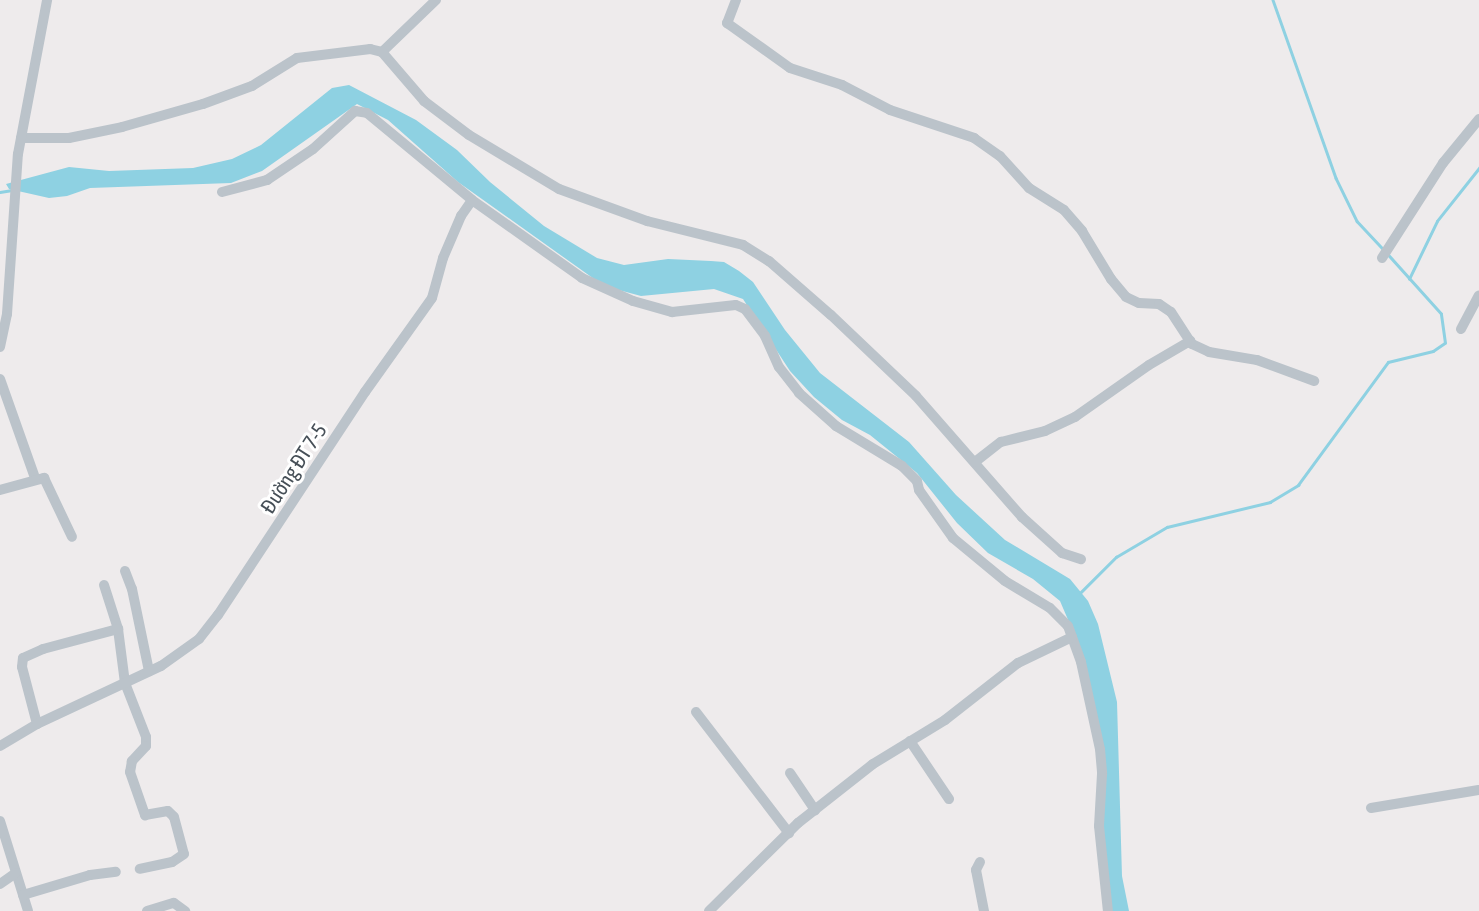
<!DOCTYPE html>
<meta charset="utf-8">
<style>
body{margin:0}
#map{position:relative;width:1479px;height:911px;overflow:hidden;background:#eeebec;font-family:"Asap Condensed",sans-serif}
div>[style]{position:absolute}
.water>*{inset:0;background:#8ed1e2}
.stream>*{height:2.5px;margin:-1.25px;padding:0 1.25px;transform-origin:1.25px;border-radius:1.25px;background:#8ed1e2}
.minor>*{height:10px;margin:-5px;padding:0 5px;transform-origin:5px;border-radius:5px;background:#bbc3ca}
span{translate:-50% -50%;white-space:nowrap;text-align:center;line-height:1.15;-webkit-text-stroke:6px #fff;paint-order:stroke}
.street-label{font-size:21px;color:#464f57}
</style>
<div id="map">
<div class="water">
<div style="clip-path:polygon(349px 85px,416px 120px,457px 150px,490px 182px,544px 226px,597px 258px,624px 265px,668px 259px,711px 261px,724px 262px,739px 271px,753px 282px,785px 330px,820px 373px,909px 442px,956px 495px,1005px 540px,1070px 579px,1088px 601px,1098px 624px,1117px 702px,1122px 876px,1129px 911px,1109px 911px,1096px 743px,1075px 636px,1060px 601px,1033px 579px,988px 553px,957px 523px,917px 473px,870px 435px,842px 420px,814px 397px,790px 371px,743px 299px,714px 289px,641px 296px,604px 286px,458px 182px,388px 120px,357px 104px,262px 171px,231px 183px,90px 188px,67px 196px,49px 198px,9px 189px,6px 184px,69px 167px,109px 171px,193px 168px,232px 159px,261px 145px,332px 88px)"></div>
</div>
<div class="stream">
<div style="left:1273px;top:0;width:189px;rotate:70.5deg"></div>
<div style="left:1336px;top:178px;width:48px;rotate:64deg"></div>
<div style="left:1357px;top:221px;width:40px;rotate:47deg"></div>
<div style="left:0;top:192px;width:12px;rotate:-9deg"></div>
<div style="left:1409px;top:279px;width:64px;rotate:-64.2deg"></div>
<div style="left:1437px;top:221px;width:68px;rotate:-51.6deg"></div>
<div style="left:1080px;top:593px;width:51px;rotate:-45deg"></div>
<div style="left:1116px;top:557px;width:59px;rotate:-30.5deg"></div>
<div style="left:1167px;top:527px;width:106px;rotate:-13.6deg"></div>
<div style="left:1270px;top:502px;width:33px;rotate:-31deg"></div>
<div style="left:1298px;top:485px;width:152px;rotate:-53.8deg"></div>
<div style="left:1388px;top:362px;width:46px;rotate:-13.7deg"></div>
<div style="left:1433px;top:351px;width:14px;rotate:-34deg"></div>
<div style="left:1445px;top:343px;width:29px;rotate:-98deg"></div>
<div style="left:1441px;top:314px;width:79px;rotate:-131.9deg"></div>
</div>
<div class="minor">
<div style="left:736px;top:0;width:25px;rotate:111deg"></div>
<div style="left:727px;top:23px;width:77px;rotate:35.5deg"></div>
<div style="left:790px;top:68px;width:55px;rotate:18.1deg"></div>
<div style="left:842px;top:85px;width:54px;rotate:27.5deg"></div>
<div style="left:890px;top:110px;width:89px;rotate:18.4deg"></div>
<div style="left:974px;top:138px;width:32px;rotate:35deg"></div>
<div style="left:1000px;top:156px;width:43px;rotate:47.8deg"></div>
<div style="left:1029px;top:188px;width:41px;rotate:32.2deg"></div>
<div style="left:1064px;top:210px;width:28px;rotate:49deg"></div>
<div style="left:1082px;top:231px;width:56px;rotate:58.9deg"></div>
<div style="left:1111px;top:279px;width:23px;rotate:50deg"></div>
<div style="left:1126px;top:297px;width:14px;rotate:25deg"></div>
<div style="left:1139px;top:303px;width:20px;rotate:3deg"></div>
<div style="left:1159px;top:304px;width:14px;rotate:34deg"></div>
<div style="left:1171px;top:312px;width:38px;rotate:57deg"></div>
<div style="left:1192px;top:344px;width:19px;rotate:25deg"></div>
<div style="left:1209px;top:352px;width:49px;rotate:9.5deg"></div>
<div style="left:1257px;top:360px;width:61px;rotate:20.2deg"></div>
<div style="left:382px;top:52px;width:75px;rotate:-43.9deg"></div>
<div style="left:21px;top:138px;width:48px"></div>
<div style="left:69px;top:138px;width:54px;rotate:-11.7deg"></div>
<div style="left:122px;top:127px;width:84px;rotate:-15.9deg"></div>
<div style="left:203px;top:104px;width:52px;rotate:-20.2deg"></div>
<div style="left:252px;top:86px;width:53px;rotate:-31.9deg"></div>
<div style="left:297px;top:58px;width:74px;rotate:-7deg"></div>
<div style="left:370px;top:49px;width:12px;rotate:14deg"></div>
<div style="left:382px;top:52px;width:65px;rotate:49.4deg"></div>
<div style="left:424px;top:101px;width:56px;rotate:37.1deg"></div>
<div style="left:469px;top:135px;width:105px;rotate:31deg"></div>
<div style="left:559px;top:189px;width:94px;rotate:20deg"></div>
<div style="left:647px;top:221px;width:99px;rotate:14deg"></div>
<div style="left:743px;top:245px;width:31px;rotate:32deg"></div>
<div style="left:769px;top:261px;width:82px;rotate:41.1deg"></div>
<div style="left:831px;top:315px;width:117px;rotate:43.6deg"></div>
<div style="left:916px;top:396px;width:161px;rotate:48.8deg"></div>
<div style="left:1022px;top:517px;width:54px;rotate:42deg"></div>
<div style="left:1062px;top:553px;width:20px;rotate:18deg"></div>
<div style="left:222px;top:192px;width:47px;rotate:-14.9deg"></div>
<div style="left:267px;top:180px;width:55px;rotate:-34deg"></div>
<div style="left:313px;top:149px;width:57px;rotate:-42.1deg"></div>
<div style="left:355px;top:111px;width:12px;rotate:9deg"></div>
<div style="left:367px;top:113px;width:136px;rotate:39.6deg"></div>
<div style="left:1382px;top:258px;width:113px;rotate:-57.3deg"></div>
<div style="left:1443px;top:163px;width:57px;rotate:-50.7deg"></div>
<div style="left:1461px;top:329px;width:38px;rotate:-62deg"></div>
<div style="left:0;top:347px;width:34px;rotate:-78deg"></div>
<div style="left:7px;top:314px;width:160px;rotate:-86.1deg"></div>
<div style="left:18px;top:154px;width:157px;rotate:-79.3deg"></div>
<div style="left:0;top:379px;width:105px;rotate:70.5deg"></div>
<div style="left:975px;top:462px;width:33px;rotate:-38deg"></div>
<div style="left:1001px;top:442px;width:45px;rotate:-14deg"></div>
<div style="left:1045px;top:431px;width:33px;rotate:-25deg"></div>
<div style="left:1075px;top:417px;width:90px;rotate:-35.1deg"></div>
<div style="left:1149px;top:365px;width:48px;rotate:-30.3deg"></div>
<div style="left:0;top:490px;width:46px;rotate:-15.3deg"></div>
<div style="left:44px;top:478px;width:65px;rotate:64.6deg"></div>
<div style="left:125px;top:571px;width:19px;rotate:69deg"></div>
<div style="left:132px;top:589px;width:84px;rotate:78.3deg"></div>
<div style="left:104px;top:585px;width:46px;rotate:72.3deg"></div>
<div style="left:118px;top:629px;width:54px;rotate:82.6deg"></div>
<div style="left:125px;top:683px;width:58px;rotate:68.7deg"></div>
<div style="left:146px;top:737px;width:9px;rotate:90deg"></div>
<div style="left:146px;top:746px;width:21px;rotate:133deg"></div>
<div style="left:132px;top:761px;width:11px;rotate:100deg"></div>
<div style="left:130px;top:772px;width:46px;rotate:70.8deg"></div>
<div style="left:145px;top:815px;width:23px;rotate:-10deg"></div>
<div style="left:168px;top:811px;width:8px;rotate:45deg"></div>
<div style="left:174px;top:817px;width:38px;rotate:75deg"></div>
<div style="left:184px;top:854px;width:14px;rotate:146deg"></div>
<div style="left:172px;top:862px;width:33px;rotate:168deg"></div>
<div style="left:696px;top:712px;width:153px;rotate:52.5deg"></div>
<div style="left:37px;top:724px;width:59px;rotate:-104.7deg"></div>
<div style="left:22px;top:667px;width:9px;rotate:-84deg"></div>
<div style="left:23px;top:658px;width:22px;rotate:-24deg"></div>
<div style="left:43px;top:649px;width:78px;rotate:-14.9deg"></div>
<div style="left:910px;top:741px;width:70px;rotate:56.1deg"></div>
<div style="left:0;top:746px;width:43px;rotate:-30.7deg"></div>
<div style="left:37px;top:724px;width:137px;rotate:-25.1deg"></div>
<div style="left:161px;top:666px;width:47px;rotate:-35.4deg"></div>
<div style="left:199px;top:639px;width:31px;rotate:-52deg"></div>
<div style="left:218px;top:615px;width:267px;rotate:-56.6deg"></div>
<div style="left:365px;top:392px;width:115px;rotate:-54.5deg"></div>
<div style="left:432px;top:298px;width:41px;rotate:-74.6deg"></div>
<div style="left:443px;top:258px;width:46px;rotate:-66.8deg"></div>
<div style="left:461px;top:216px;width:19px;rotate:-55deg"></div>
<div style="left:472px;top:200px;width:135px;rotate:35.3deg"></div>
<div style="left:582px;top:278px;width:56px;rotate:24.3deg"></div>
<div style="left:633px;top:301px;width:41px;rotate:15.8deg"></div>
<div style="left:672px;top:312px;width:64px;rotate:-6.2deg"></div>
<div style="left:736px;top:305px;width:10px;rotate:24deg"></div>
<div style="left:745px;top:309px;width:34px;rotate:53deg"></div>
<div style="left:765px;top:336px;width:34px;rotate:66deg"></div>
<div style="left:779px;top:367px;width:33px;rotate:52deg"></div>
<div style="left:799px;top:393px;width:50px;rotate:41.7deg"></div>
<div style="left:836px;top:426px;width:77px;rotate:31.2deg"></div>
<div style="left:902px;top:466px;width:21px;rotate:45deg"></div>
<div style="left:917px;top:481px;width:9px;rotate:77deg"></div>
<div style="left:919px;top:490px;width:59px;rotate:54.7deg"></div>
<div style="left:953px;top:538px;width:67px;rotate:39.6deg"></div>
<div style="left:1005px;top:581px;width:52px;rotate:31deg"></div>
<div style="left:1050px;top:608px;width:25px;rotate:45deg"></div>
<div style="left:1068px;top:626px;width:38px;rotate:70deg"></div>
<div style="left:1081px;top:662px;width:89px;rotate:77.7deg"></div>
<div style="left:1100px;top:749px;width:25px;rotate:85deg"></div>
<div style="left:1102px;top:774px;width:52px;rotate:93.3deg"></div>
<div style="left:1099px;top:826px;width:85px;rotate:84deg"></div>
<div style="left:790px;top:773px;width:45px;rotate:56deg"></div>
<div style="left:1371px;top:808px;width:109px;rotate:-9.5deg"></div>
<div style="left:0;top:821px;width:94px;rotate:72.7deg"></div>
<div style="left:980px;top:862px;width:9px;rotate:117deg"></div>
<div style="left:976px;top:870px;width:42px;rotate:79deg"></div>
<div style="left:0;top:884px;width:19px;rotate:-35deg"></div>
<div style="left:23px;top:895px;width:70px;rotate:-16.6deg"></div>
<div style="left:90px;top:875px;width:26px;rotate:-7deg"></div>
<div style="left:147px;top:911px;width:28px;rotate:-17deg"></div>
<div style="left:174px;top:903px;width:14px;rotate:36deg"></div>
<div style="left:709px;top:911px;width:125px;rotate:-44.7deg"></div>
<div style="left:798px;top:823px;width:95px;rotate:-38.2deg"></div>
<div style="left:873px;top:764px;width:84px;rotate:-31.4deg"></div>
<div style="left:945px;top:720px;width:93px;rotate:-38deg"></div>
<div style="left:1018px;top:663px;width:60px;rotate:-25.7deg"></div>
</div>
<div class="street-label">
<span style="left:293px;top:468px;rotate:-57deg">Đường ĐT 7-5</span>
</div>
</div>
